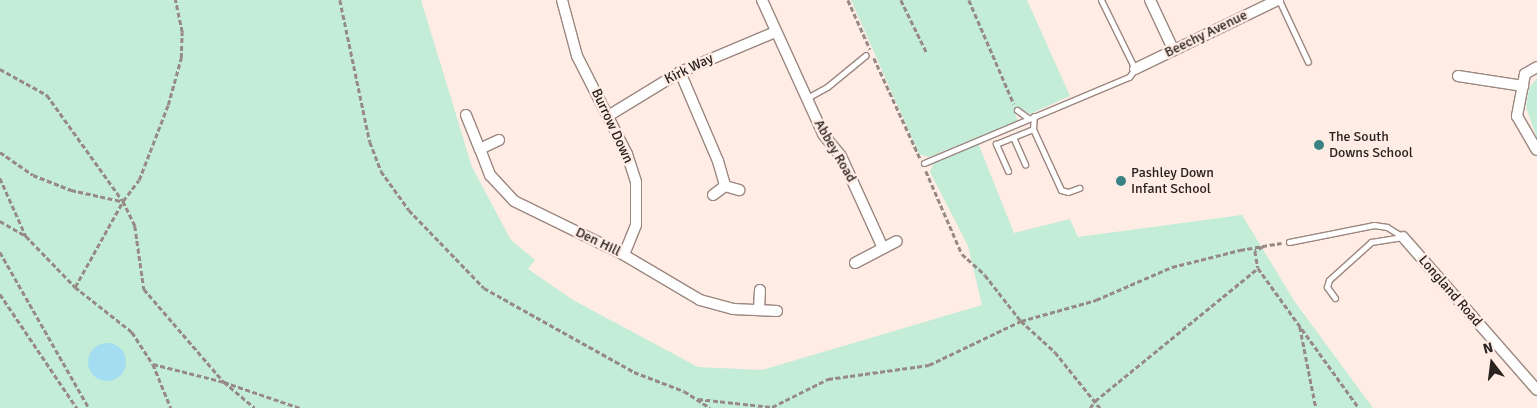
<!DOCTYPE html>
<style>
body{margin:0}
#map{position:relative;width:1537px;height:408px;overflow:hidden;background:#feece5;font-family:Signika,sans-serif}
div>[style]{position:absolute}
.green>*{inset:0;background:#c3edd7}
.water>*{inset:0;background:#a4ddf1}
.round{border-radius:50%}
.path>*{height:2.5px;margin-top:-1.25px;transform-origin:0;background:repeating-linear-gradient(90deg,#978a85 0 5px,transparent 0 7.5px)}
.roads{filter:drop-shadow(1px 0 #9b877f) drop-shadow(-1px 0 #9b877f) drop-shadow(0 1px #9b877f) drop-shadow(0 -1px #9b877f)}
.lane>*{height:5px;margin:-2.5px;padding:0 2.5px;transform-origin:2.5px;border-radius:2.5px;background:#fff}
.street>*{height:10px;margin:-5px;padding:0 5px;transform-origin:5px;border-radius:5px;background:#fff}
.dots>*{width:14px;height:14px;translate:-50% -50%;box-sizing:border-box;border:2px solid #feece5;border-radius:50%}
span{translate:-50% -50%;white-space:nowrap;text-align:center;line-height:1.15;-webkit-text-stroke:5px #feece5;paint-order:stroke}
.street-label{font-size:14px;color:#2a221f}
.poi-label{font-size:14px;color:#2a221f}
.left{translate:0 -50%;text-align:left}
.north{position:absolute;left:1467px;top:338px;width:50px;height:50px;-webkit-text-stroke:4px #feece5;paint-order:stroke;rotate:345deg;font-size:14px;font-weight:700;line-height:20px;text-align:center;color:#2a221f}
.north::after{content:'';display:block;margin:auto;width:18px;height:22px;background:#2a221f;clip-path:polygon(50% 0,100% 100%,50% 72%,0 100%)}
</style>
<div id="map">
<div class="green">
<div style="clip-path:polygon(0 0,421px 0,472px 167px,511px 240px,535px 260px,528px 269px,573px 300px,698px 367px,762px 370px,982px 305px,968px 246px,930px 172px,933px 164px,978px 143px,1014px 233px,1070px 219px,1078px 237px,1242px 215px,1295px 302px,1373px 408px,0 408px)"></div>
<div style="clip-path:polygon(851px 0,1027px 0,1070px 96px,1030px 114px,1020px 109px,1014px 111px,1018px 121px,929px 157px,919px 154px)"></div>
<div style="clip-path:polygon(1537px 78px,1537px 138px,1526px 107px,1529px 88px)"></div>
</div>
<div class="water">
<div class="round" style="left:88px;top:343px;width:38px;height:38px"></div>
</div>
<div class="path">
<div style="left:340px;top:0;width:145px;rotate:78.1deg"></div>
<div style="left:370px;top:142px;width:31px;rotate:69deg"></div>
<div style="left:381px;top:171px;width:48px;rotate:54.3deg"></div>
<div style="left:409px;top:210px;width:108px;rotate:46.1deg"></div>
<div style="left:484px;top:288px;width:172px;rotate:29.2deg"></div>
<div style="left:634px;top:372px;width:53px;rotate:20.8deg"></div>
<div style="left:684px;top:391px;width:31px;rotate:33deg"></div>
<div style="left:848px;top:0;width:54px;rotate:65.8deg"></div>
<div style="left:901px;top:0;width:59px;rotate:63.9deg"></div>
<div style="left:969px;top:0;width:113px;rotate:66.6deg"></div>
<div style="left:874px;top:58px;width:110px;rotate:65.3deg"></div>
<div style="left:0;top:69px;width:54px;rotate:29deg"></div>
<div style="left:47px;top:95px;width:130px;rotate:54.4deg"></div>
<div style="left:123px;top:201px;width:28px;rotate:64deg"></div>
<div style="left:135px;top:226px;width:64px;rotate:81.9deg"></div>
<div style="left:144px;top:289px;width:123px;rotate:49.3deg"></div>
<div style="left:224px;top:382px;width:40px;rotate:40deg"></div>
<div style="left:0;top:152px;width:40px;rotate:34.9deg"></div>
<div style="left:33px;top:175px;width:41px;rotate:21.5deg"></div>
<div style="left:71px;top:190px;width:51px;rotate:12.4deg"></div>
<div style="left:926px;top:171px;width:90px;rotate:66.6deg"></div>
<div style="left:962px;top:254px;width:31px;rotate:42deg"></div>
<div style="left:985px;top:275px;width:58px;rotate:52deg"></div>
<div style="left:1021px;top:321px;width:46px;rotate:42.4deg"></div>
<div style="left:1055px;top:352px;width:72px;rotate:51.2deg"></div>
<div style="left:0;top:178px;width:64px;rotate:65.9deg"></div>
<div style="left:0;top:221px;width:30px;rotate:30deg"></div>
<div style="left:26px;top:236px;width:71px;rotate:46.1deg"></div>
<div style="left:75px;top:287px;width:98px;rotate:-60.8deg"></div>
<div style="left:123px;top:201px;width:26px;rotate:-53deg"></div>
<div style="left:139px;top:180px;width:80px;rotate:-68.9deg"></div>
<div style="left:168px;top:105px;width:49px;rotate:-74.5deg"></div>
<div style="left:181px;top:58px;width:26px;rotate:-88deg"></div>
<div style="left:182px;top:32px;width:33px;rotate:-102deg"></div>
<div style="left:1263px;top:247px;width:9px;rotate:153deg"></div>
<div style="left:1255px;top:251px;width:17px;rotate:80deg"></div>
<div style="left:1258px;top:268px;width:173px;rotate:54.2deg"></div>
<div style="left:0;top:252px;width:180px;rotate:60.3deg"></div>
<div style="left:75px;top:287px;width:73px;rotate:38.3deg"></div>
<div style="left:132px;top:332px;width:38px;rotate:57deg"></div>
<div style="left:153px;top:364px;width:73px;rotate:14.2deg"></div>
<div style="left:224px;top:382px;width:80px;rotate:18.9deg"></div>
<div style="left:0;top:294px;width:138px;rotate:56deg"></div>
<div style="left:1300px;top:327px;width:83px;rotate:78.8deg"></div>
<div style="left:153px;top:364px;width:48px;rotate:67.8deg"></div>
<div style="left:698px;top:399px;width:74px;rotate:6.2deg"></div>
<div style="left:772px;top:407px;width:63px;rotate:-26.6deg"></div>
<div style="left:828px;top:379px;width:102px;rotate:-7.9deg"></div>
<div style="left:929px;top:365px;width:102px;rotate:-25.6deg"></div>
<div style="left:1021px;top:321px;width:78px;rotate:-15.6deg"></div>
<div style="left:1096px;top:300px;width:83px;rotate:-23.5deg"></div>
<div style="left:1172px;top:267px;width:70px;rotate:-14deg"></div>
<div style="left:1240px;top:250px;width:42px;rotate:-9.7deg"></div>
<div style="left:1090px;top:408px;width:9px;rotate:-54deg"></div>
<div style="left:1095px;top:401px;width:210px;rotate:-39.2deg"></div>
</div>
<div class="roads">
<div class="lane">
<div style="left:1279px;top:0;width:68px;rotate:64.9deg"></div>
<div style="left:807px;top:98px;width:23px;rotate:-29deg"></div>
<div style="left:827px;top:87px;width:50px;rotate:-39.4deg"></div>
<div style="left:1017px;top:110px;width:14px;rotate:36deg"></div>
<div style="left:1033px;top:129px;width:67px;rotate:65.3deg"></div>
<div style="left:1061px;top:190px;width:7px;rotate:16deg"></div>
<div style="left:1068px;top:192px;width:12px;rotate:-20deg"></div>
<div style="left:1013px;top:137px;width:30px;rotate:66deg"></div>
<div style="left:924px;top:163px;width:222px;rotate:-22.8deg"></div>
<div style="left:1129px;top:77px;width:10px;rotate:-53deg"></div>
<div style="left:1135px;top:69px;width:77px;rotate:-116.2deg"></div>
<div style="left:1008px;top:171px;width:30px;rotate:-114deg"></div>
<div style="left:996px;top:144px;width:40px;rotate:-22deg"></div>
<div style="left:1033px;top:129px;width:13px;rotate:-86deg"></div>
<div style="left:1289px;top:242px;width:87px;rotate:-11.3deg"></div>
<div style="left:1374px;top:225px;width:13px;rotate:9deg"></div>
<div style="left:1387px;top:227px;width:19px;rotate:32deg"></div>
<div style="left:1335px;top:298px;width:14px;rotate:-126deg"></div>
<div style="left:1327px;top:287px;width:7px;rotate:-74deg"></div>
<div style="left:1329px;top:280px;width:57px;rotate:-42.1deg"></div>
<div style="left:1371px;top:242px;width:32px;rotate:-9deg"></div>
</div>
<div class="street">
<div style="left:562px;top:0;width:58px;rotate:75deg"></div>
<div style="left:577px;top:56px;width:110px;rotate:63deg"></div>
<div style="left:627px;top:154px;width:29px;rotate:72deg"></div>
<div style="left:636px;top:182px;width:43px;rotate:90deg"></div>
<div style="left:636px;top:225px;width:32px;rotate:112deg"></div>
<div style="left:762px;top:0;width:147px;rotate:65.5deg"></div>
<div style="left:823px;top:134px;width:28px;rotate:51deg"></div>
<div style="left:841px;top:156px;width:101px;rotate:65.5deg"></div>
<div style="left:1150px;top:0;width:54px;rotate:64.9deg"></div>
<div style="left:1537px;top:67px;width:14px;rotate:150deg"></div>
<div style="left:1525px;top:74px;width:43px;rotate:100.8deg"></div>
<div style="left:1517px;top:116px;width:39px;rotate:60deg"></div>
<div style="left:1135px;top:69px;width:159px;rotate:-25.8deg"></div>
<div style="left:680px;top:72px;width:97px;rotate:66.9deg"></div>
<div style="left:718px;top:161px;width:26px;rotate:74deg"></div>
<div style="left:725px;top:186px;width:15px;rotate:143deg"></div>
<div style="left:1458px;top:76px;width:66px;rotate:8.7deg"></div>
<div style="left:466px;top:115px;width:37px;rotate:68deg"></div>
<div style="left:608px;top:116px;width:84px;rotate:-31.4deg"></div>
<div style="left:680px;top:72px;width:103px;rotate:-22.8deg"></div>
<div style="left:499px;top:140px;width:21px;rotate:155deg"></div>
<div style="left:480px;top:149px;width:28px;rotate:69deg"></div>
<div style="left:490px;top:175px;width:35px;rotate:47deg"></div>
<div style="left:514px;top:201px;width:123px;rotate:26.1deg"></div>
<div style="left:624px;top:255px;width:88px;rotate:30.6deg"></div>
<div style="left:700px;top:300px;width:34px;rotate:15deg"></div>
<div style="left:733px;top:309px;width:44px;rotate:2.6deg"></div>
<div style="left:725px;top:186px;width:15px;rotate:16deg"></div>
<div style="left:1403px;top:237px;width:203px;rotate:48.8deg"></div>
<div style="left:855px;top:263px;width:47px;rotate:-27.6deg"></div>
<div style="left:759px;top:309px;width:19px;rotate:-87deg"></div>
</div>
</div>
<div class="dots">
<div style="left:1319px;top:145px;background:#3a8284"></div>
<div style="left:1121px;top:181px;background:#3a8284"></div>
</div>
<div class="street-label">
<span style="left:1206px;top:34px;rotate:-26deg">Beechy Avenue</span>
<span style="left:689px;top:69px;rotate:-26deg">Kirk Way</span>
<span style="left:612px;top:126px;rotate:65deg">Burrow Down</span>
<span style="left:835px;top:151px;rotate:60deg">Abbey Road</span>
<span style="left:598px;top:242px;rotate:26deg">Den Hill</span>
<span style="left:1450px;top:291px;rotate:49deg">Longland Road</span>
</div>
<div class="poi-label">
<span class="left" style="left:1329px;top:145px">The South<br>Downs School</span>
<span class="left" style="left:1131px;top:181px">Pashley Down<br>Infant School</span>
</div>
<div class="north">N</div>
</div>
